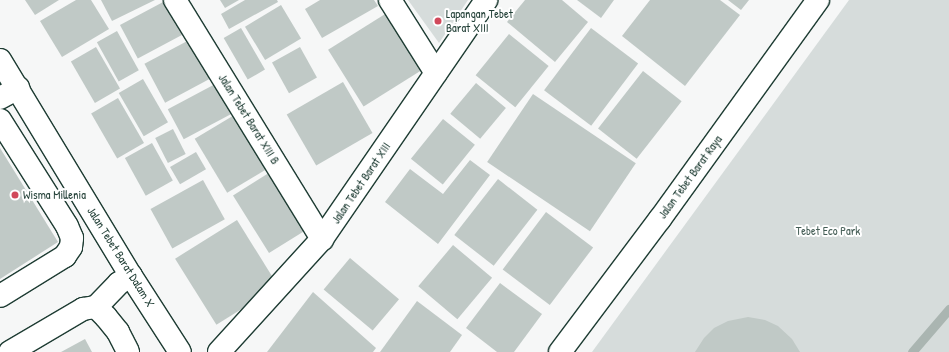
<!DOCTYPE html>
<style>
body{margin:0}
#map{position:relative;width:949px;height:352px;overflow:hidden;background:#f6f7f7;font-family:"Patrick Hand",sans-serif}
div>[style]{position:absolute}
.green>*{inset:0;background:#d6dcdb}
.stream>*{height:9px;margin:-4.5px;padding:0 4.5px;transform-origin:4.5px;border-radius:4.5px;background:#aab5b1}
.building>*{inset:0;background:#c0c9c6;transform-origin:0 0}
.roads{filter:drop-shadow(1px 0 #1f3d34) drop-shadow(-1px 0 #1f3d34) drop-shadow(0 1px #1f3d34) drop-shadow(0 -1px #1f3d34)}
.minor>*{height:22px;margin:-11px;padding:0 11px;transform-origin:11px;border-radius:11px;background:#fff}
.dots>*{width:11px;height:11px;translate:-50% -50%;box-sizing:border-box;border:2px solid #fff;border-radius:50%}
span{translate:-50% -50%;white-space:nowrap;text-align:center;line-height:1.15;-webkit-text-stroke:4px #fff;paint-order:stroke}
.poi-label{font-size:12px;color:#1f3d34}
.left{translate:0 -50%;text-align:left}
.street-label{font-size:12px;color:#1f3d34}
.park-label{font-size:12px;color:#445d55}
</style>
<div id="map">
<div class="green">
<div style="clip-path:polygon(408px 0,468px 0,439px 43px)"></div>
<div style="clip-path:polygon(849px 0,949px 0,949px 352px,592px 352px)"></div>
</div>
<div class="stream">
<div style="left:912px;top:352px;width:57px;rotate:-49.3deg"></div>
</div>
<div class="building">
<div style="clip-path:polygon(25px 0,59px 0,35px 15px)"></div>
<div style="clip-path:polygon(76px 0,91px 0,109px 29px,62px 57px,40px 21px)"></div>
<div style="clip-path:polygon(101px 0,155px 0,112px 21px)"></div>
<div style="clip-path:polygon(220px 0,239px 0,225px 8px)"></div>
<div style="clip-path:polygon(245px 0,277px 0,278px 2px,229px 29px,221px 14px)"></div>
<div style="clip-path:polygon(320px 0,374px 0,378px 6px,322px 38px,305px 9px)"></div>
<div style="clip-path:polygon(525px 0,562px 0,588px 22px,555px 62px,507px 22px)"></div>
<div style="clip-path:polygon(577px 0,614px 0,601px 18px)"></div>
<div style="clip-path:polygon(650px 0,720px 0,740px 15px,685px 86px,622px 36px)"></div>
<div style="clip-path:polygon(728px 0,749px 0,741px 10px)"></div>
<div style="left:165px;top:1px;width:38px;height:51px;rotate:62deg"></div>
<div style="left:281px;top:5px;width:39px;height:42px;rotate:59deg"></div>
<div style="left:390px;top:11px;width:67px;height:73px;rotate:58deg"></div>
<div style="left:241px;top:28px;width:48px;height:20px;rotate:60deg"></div>
<div style="left:591px;top:28px;width:59px;height:78px;rotate:37deg"></div>
<div style="left:117px;top:31px;width:45px;height:23px;rotate:61deg"></div>
<div style="left:509px;top:34px;width:51px;height:53px;rotate:39deg"></div>
<div style="left:193px;top:38px;width:44px;height:55px;rotate:62deg"></div>
<div style="left:96px;top:47px;width:48px;height:29px;rotate:60deg"></div>
<div style="left:300px;top:47px;width:35px;height:32px;rotate:61deg"></div>
<div style="left:643px;top:71px;width:49px;height:73px;rotate:38deg"></div>
<div style="left:143px;top:79px;width:50px;height:28px;rotate:60deg"></div>
<div style="left:219px;top:82px;width:34px;height:58px;rotate:62deg"></div>
<div style="left:343px;top:82px;width:59px;height:65px;rotate:60deg"></div>
<div style="left:476px;top:83px;width:39px;height:40px;rotate:40deg"></div>
<div style="left:533px;top:94px;width:124px;height:82px;rotate:34deg"></div>
<div style="left:118px;top:98px;width:52px;height:31px;rotate:60deg"></div>
<div style="left:241px;top:111px;width:63px;height:54px;rotate:59deg"></div>
<div style="left:443px;top:119px;width:41px;height:51px;rotate:39deg"></div>
<div style="left:173px;top:129px;width:28px;height:20px;rotate:63deg"></div>
<div style="left:152px;top:143px;width:43px;height:31px;rotate:61deg"></div>
<div style="clip-path:polygon(0 148px,58px 242px,0 279px)"></div>
<div style="left:196px;top:152px;width:20px;height:30px;rotate:60deg"></div>
<div style="clip-path:polygon(470px 160px,490px 175px,438px 244px,385px 202px,410px 169px,443px 194px)"></div>
<div style="left:272px;top:171px;width:68px;height:46px;rotate:58deg"></div>
<div style="left:498px;top:179px;width:50px;height:71px;rotate:38deg"></div>
<div style="left:203px;top:180px;width:45px;height:60px;rotate:61deg"></div>
<div style="left:546px;top:212px;width:59px;height:72px;rotate:37deg"></div>
<div style="left:237px;top:220px;width:78px;height:73px;rotate:58deg"></div>
<div style="left:453px;top:245px;width:51px;height:54px;rotate:40deg"></div>
<div style="left:350px;top:258px;width:64px;height:41px;rotate:40deg"></div>
<div style="clip-path:polygon(500px 283px,542px 314px,514px 352px,497px 352px,466px 328px)"></div>
<div style="clip-path:polygon(313px 292px,376px 348px,373px 352px,267px 352px)"></div>
<div style="clip-path:polygon(417px 301px,462px 335px,450px 352px,380px 352px)"></div>
<div style="clip-path:polygon(748px 317px,765px 320px,778px 326px,792px 339px,800px 352px,695px 352px,704px 338px,714px 328px,728px 321px)"></div>
<div style="clip-path:polygon(85px 339px,92px 352px,61px 352px)"></div>
</div>
<div class="roads">
<div class="minor">
<div style="left:175px;top:0;width:281px;rotate:58.4deg"></div>
<div style="left:390px;top:0;width:86px;rotate:57.8deg"></div>
<div style="left:0;top:60px;width:253px;rotate:58.8deg"></div>
<div style="left:131px;top:276px;width:90px;rotate:57.2deg"></div>
<div style="left:0;top:98px;width:21px;rotate:-29deg"></div>
<div style="left:0;top:120px;width:125px;rotate:57.7deg"></div>
<div style="left:67px;top:226px;width:13px;rotate:67deg"></div>
<div style="left:72px;top:238px;width:9px;rotate:96deg"></div>
<div style="left:71px;top:247px;width:11px;rotate:124deg"></div>
<div style="left:65px;top:256px;width:76px;rotate:148.4deg"></div>
<div style="left:96px;top:307px;width:33px;rotate:-46deg"></div>
<div style="left:119px;top:283px;width:14px;rotate:-30deg"></div>
<div style="left:10px;top:352px;width:85px;rotate:-30.5deg"></div>
<div style="left:83px;top:309px;width:13px;rotate:-9deg"></div>
<div style="left:96px;top:307px;width:14px;rotate:45deg"></div>
<div style="left:106px;top:317px;width:19px;rotate:51deg"></div>
<div style="left:118px;top:332px;width:22px;rotate:63deg"></div>
<div style="left:219px;top:352px;width:153px;rotate:-47.7deg"></div>
<div style="left:322px;top:239px;width:290px;rotate:-55.5deg"></div>
<div style="left:560px;top:352px;width:166px;rotate:-53.1deg"></div>
<div style="left:660px;top:219px;width:270px;rotate:-54.2deg"></div>
</div>
</div>
<div class="dots">
<div style="left:438px;top:21px;background:#d1495b"></div>
<div style="left:15px;top:195px;background:#d1495b"></div>
</div>
<div class="poi-label">
<span class="left" style="left:446px;top:21px">Lapangan Tebet<br>Barat XIII</span>
<span class="left" style="left:23px;top:195px">Wisma Millenia</span>
</div>
<div class="street-label">
<span style="left:249px;top:119px;rotate:58deg">Jalan Tebet Barat XIII B</span>
<span style="left:690px;top:177px;rotate:-54deg">Jalan Tebet Barat Raya</span>
<span style="left:361px;top:183px;rotate:-56deg">Jalan Tebet Barat XIII</span>
<span style="left:121px;top:257px;rotate:58deg">Jalan Tebet Barat Dalam X</span>
</div>
<div class="park-label">
<span style="left:828px;top:231px">Tebet Eco Park</span>
</div>
</div>
